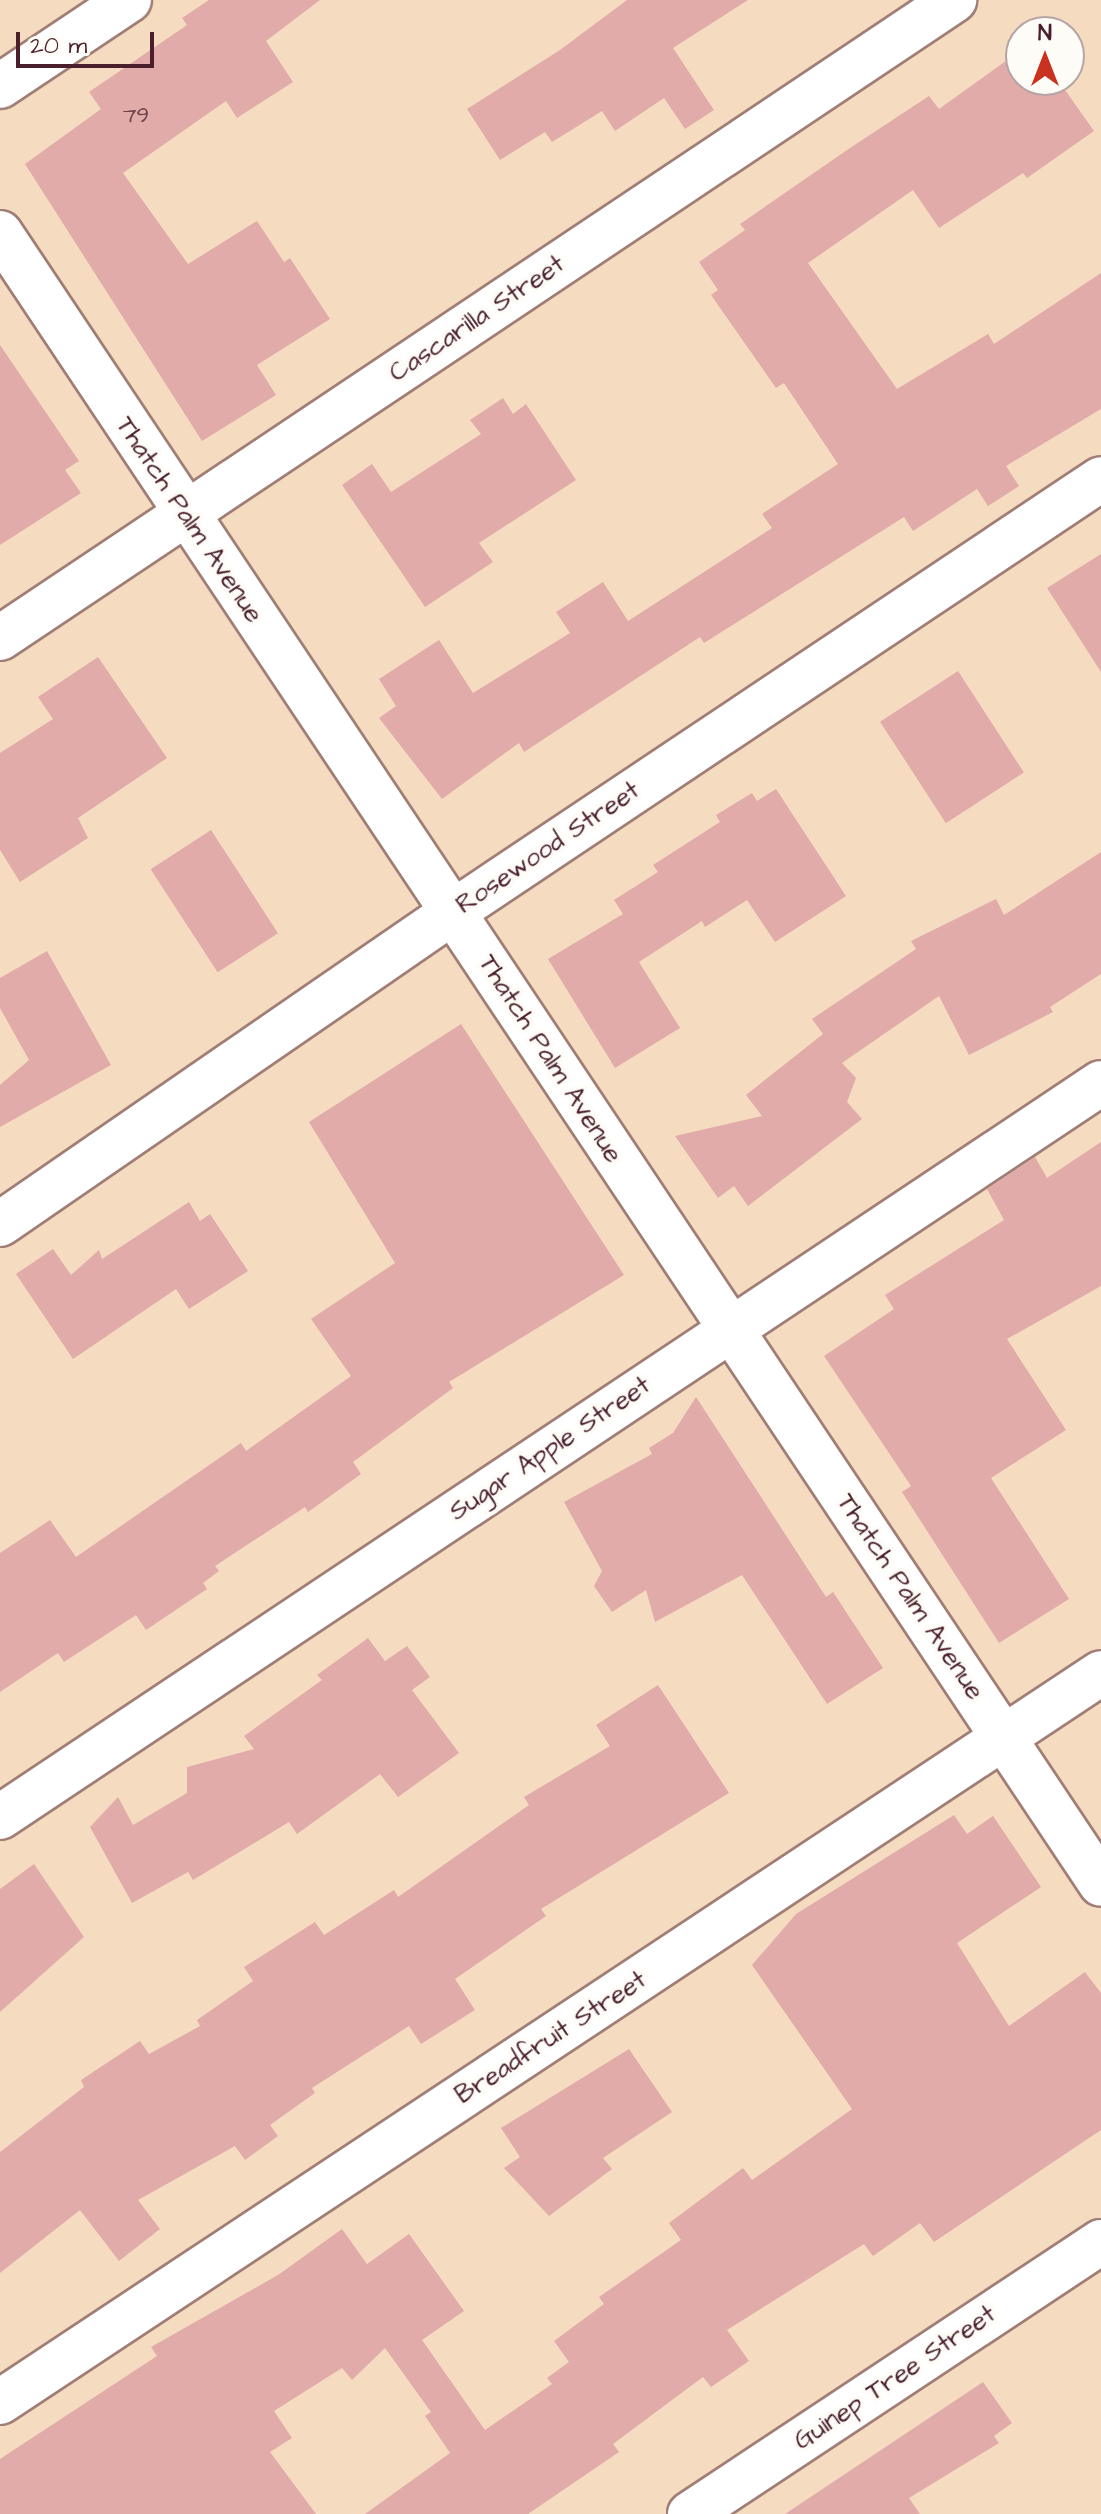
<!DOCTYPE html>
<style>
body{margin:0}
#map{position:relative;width:1101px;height:2514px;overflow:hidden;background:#f5dcc0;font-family:"Architects Daughter",sans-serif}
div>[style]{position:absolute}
.building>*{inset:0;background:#e1aba9;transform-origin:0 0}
.roads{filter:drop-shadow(2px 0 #a07e76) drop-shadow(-2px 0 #a07e76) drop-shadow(0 2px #a07e76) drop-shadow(0 -2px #a07e76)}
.street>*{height:44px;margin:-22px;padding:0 22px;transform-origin:22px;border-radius:22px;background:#fff}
span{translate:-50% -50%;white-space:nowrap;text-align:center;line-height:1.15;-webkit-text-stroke:8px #fdfcf7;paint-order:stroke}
.number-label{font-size:22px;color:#70424a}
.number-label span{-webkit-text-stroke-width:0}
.street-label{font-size:26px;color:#4a1f2b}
.north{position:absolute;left:1005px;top:16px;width:80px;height:80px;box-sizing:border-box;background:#fdfcf7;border:2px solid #b5a4a5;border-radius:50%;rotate:0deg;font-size:22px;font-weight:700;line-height:32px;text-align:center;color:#4a1f2b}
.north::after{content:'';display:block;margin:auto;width:28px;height:36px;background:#c8321e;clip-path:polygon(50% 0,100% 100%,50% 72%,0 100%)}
.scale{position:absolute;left:16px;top:32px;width:138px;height:36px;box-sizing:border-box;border:4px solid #4a1f2b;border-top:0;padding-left:10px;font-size:24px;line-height:28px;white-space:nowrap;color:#4a1f2b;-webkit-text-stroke:6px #fdfcf7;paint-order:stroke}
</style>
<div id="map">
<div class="building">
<div style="clip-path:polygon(209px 0,320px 0,266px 41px,293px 82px,237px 118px,226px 101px,123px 173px,188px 264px,257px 221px,284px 262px,290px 258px,330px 319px,257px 365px,276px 395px,202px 441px,25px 164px,101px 109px,89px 92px,187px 25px,182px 18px)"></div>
<div style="clip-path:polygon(627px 0,748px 0,673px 48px,714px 110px,685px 129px,664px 98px,615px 131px,602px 111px,552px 142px,545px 132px,500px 160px,467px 109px,560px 50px)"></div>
<div style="clip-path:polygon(1021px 50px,1021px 80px,1058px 80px,1094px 131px,1027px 178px,1023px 173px,939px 228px,913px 190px,808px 263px,897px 389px,988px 334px,994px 344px,1101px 273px,1101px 409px,1006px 466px,1019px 486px,988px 506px,977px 489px,913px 531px,904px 517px,704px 643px,700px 637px,524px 752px,519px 743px,442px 799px,379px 718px,396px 706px,379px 679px,439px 640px,473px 693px,570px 633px,556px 612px,603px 582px,628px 621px,772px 528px,762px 514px,838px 464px,784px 383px,776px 388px,711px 295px,718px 290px,699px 262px,745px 230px,740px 224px,850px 148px,929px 96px,939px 109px)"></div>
<div style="clip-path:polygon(0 345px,79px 461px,65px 470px,81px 493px,0 545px)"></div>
<div style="clip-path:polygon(503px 398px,513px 414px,526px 404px,576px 480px,479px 543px,493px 562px,425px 607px,342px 485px,372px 464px,391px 492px,481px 434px,470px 420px)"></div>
<div style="clip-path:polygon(1101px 554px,1101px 672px,1047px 588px)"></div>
<div style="clip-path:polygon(98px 657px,167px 758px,78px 818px,88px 838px,20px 882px,0 850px,0 753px,53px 719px,38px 697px)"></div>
<div style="left:958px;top:671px;width:121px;height:93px;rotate:57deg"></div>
<div style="clip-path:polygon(776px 789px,846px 896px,775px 942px,747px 900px,705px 927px,702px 921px,639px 962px,680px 1028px,615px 1068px,548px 959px,623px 914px,614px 900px,658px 872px,653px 865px,720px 822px,716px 815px,752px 793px,757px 801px)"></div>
<div style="left:211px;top:830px;width:123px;height:72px;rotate:57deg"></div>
<div style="clip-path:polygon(1101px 852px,1101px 974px,1050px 1007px,1053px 1012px,969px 1055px,939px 996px,842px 1063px,856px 1078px,847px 1102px,862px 1119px,748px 1206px,734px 1186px,718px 1198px,675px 1136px,762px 1116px,746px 1095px,823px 1034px,812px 1019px,916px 949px,911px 941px,996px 899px,1004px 915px)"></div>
<div style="clip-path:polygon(47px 951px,111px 1065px,0 1127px,0 1085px,29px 1060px,0 1008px,0 978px)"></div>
<div style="clip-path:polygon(461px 1024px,624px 1275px,449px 1382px,453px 1388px,353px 1462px,361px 1474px,308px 1512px,305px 1507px,215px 1566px,219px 1571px,203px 1583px,207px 1589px,146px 1630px,136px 1615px,64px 1662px,58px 1653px,0 1692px,0 1553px,50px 1520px,76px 1557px,241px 1443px,246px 1451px,351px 1376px,311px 1319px,395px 1263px,309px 1122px)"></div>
<div style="clip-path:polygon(1101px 1142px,1101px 1286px,1007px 1339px,1066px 1430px,991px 1478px,1069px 1599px,999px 1643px,902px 1492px,911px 1486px,824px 1356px,894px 1309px,885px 1295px,1004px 1220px,987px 1189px,1035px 1157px,1047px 1178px)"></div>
<div style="clip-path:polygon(189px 1202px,200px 1221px,210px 1214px,248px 1271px,189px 1309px,176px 1289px,73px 1359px,16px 1274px,53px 1249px,71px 1275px,99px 1250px,102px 1259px)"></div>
<div style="clip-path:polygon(696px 1397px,826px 1597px,833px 1592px,883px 1668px,827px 1704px,742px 1575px,655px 1622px,646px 1590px,612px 1612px,594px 1586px,602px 1571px,564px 1502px,652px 1454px,649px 1448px,673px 1433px)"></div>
<div style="clip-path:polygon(368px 1638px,385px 1661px,407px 1646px,430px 1677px,412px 1690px,459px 1753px,398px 1797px,380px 1774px,297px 1834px,289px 1822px,193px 1880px,188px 1872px,132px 1903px,90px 1827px,118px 1797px,133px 1825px,187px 1793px,187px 1767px,254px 1749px,244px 1736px,322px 1680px,317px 1675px)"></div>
<div style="clip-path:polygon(658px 1685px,729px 1793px,541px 1909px,546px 1916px,455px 1979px,475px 2010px,421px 2044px,409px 2026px,312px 2088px,315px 2093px,270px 2125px,278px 2136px,245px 2160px,235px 2146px,138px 2200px,160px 2229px,119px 2261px,80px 2210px,0 2273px,0 2152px,84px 2087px,81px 2080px,140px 2041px,149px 2054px,200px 2026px,197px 2020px,253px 1981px,244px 1967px,315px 1922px,324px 1935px,394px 1890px,398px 1897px,529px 1805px,524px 1797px,610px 1746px,596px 1725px)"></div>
<div style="clip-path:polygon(954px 1815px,967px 1834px,993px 1816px,1041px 1887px,957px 1943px,1009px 2026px,1085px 1972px,1101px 1993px,1101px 2130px,934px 2242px,920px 2223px,873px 2256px,864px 2244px,727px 2330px,749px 2361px,711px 2387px,703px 2377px,613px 2444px,619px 2452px,528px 2514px,365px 2514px,450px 2453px,425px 2416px,431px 2412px,385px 2348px,352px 2380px,342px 2368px,274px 2411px,292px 2438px,270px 2452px,316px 2514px,0 2514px,0 2459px,157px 2356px,151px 2347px,278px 2275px,342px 2229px,367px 2264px,409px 2234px,464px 2311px,422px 2340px,485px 2430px,552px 2384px,547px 2378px,569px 2362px,554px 2341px,604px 2304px,599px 2297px,681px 2240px,669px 2223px,743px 2168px,752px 2180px,852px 2109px,752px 1965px,796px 1914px)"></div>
<div style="clip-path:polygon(34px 1864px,84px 1937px,0 2012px,0 1889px)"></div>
<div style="clip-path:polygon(629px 2049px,672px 2112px,603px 2158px,612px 2169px,549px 2216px,504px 2168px,520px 2157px,501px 2128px)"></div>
<div style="clip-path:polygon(983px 2382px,1012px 2423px,994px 2436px,999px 2443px,909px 2498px,920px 2514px,785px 2514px)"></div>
</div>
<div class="roads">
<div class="street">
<div style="left:0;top:86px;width:155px;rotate:-33.7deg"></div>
<div style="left:0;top:233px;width:1984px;rotate:56.3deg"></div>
<div style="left:0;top:638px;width:1148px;rotate:-33.77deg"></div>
<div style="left:0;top:1224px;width:550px;rotate:-34.56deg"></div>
<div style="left:453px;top:912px;width:779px;rotate:-33.75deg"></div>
<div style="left:0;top:1817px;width:1323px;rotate:-33.69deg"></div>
<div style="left:0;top:2402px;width:1320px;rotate:-33.51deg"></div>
<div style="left:690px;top:2514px;width:493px;rotate:-33.5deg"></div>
</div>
</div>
<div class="number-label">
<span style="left:136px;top:116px">79</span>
</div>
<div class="street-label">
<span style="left:477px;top:319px;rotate:-34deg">Cascarilla Street</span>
<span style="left:189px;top:520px;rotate:56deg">Thatch Palm Avenue</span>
<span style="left:548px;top:848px;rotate:-34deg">Rosewood Street</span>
<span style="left:550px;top:1059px;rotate:57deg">Thatch Palm Avenue</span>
<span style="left:550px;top:1449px;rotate:-34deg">Sugar Apple Street</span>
<span style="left:910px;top:1597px;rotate:56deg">Thatch Palm Avenue</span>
<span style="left:551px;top:2038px;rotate:-33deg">Breadfruit Street</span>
<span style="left:895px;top:2378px;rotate:-34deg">Guinep Tree Street</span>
</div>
<div class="north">N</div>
<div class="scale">20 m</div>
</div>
